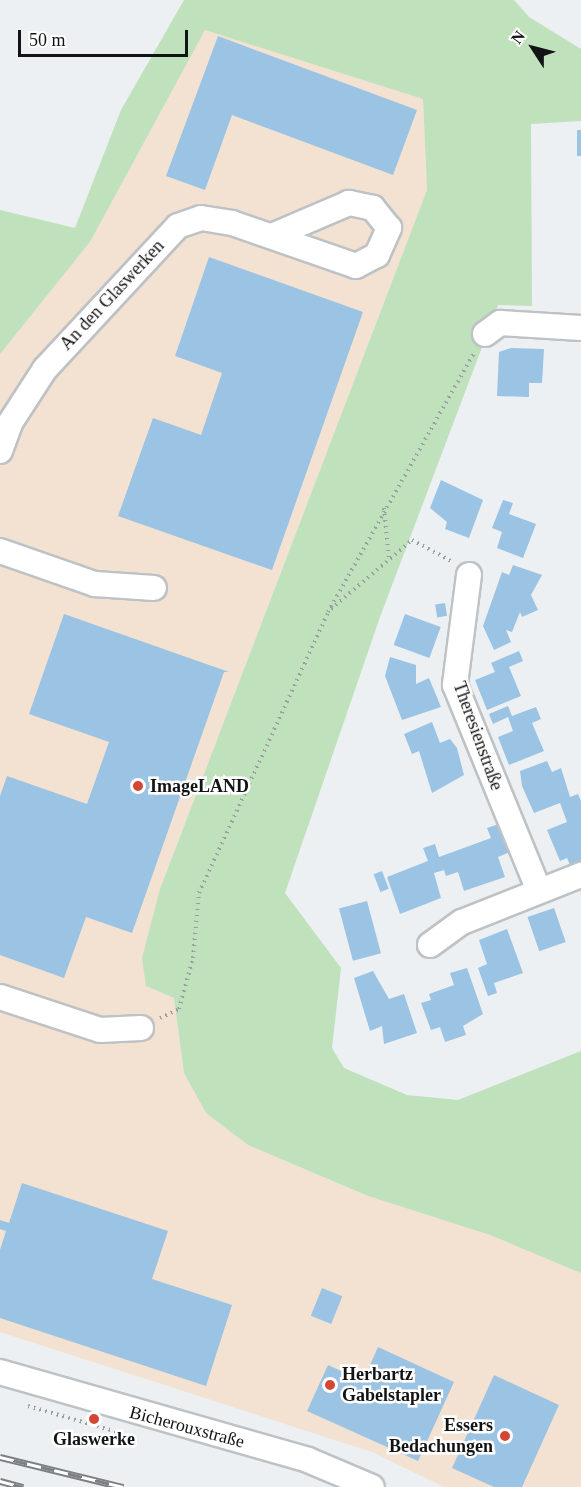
<!DOCTYPE html>
<meta charset="utf-8">
<style>
body{margin:0}
#map{position:relative;width:581px;height:1487px;overflow:hidden;background:#ecf0f3;font-family:Georgia,serif}
div>[style]{position:absolute}
.industrial>*{inset:0;background:#f3e2d1}
.green>*{inset:0;background:#bfe1bb}
.building>*{inset:0;background:#9bc3e3;transform-origin:0 0}
.path>*{height:4px;margin-top:-2px;transform-origin:0;background:repeating-linear-gradient(90deg,#9b9ea1 0 1.5px,transparent 0 6px)}
.roads{filter:drop-shadow(2px 0 #bec2c5) drop-shadow(-2px 0 #bec2c5) drop-shadow(0 2px #bec2c5) drop-shadow(0 -2px #bec2c5)}
.minor>*{height:24px;margin:-12px;padding:0 12px;transform-origin:12px;border-radius:12px;background:#fff}
.rail>*{height:7px;margin-top:-3.5px;transform-origin:0;background:repeating-linear-gradient(90deg,#fff 0 14px,#7d8082 0 28px);box-sizing:border-box;border-block:2px solid #7d8082}
.dots>*{width:16px;height:16px;translate:-50% -50%;box-sizing:border-box;border:3px solid #fff;border-radius:50%}
span{translate:-50% -50%;white-space:nowrap;text-align:center;line-height:1.15;-webkit-text-stroke:5px #fff;paint-order:stroke}
.street-label{font-size:18px;color:#121314}
.poi-label{font-size:18px;color:#121314;font-weight:700}
.left{translate:0 -50%;text-align:left}
.right{translate:-100% -50%;text-align:right}
.north{position:absolute;left:503px;top:18px;width:60px;height:60px;-webkit-text-stroke:4px #fff;paint-order:stroke;rotate:306deg;font-size:16px;font-weight:700;line-height:24px;text-align:center;color:#121314}
.north::after{content:'';display:block;margin:auto;width:21px;height:27px;background:#121314;clip-path:polygon(50% 0,100% 100%,50% 72%,0 100%)}
.scale{position:absolute;left:18px;top:30px;width:170px;height:27px;box-sizing:border-box;border:3px solid #121314;border-top:0;padding-left:8px;font-size:18px;line-height:21px;white-space:nowrap;color:#121314;-webkit-text-stroke:4px #fff;paint-order:stroke}
</style>
<div id="map">
<div class="industrial">
<div style="clip-path:polygon(205px 29px,423px 99px,427px 190px,160px 889px,146px 986px,174px 998px,184px 1073px,206px 1113px,248px 1145px,368px 1196px,490px 1235px,581px 1272px,581px 1487px,444px 1487px,372px 1452px,0 1332px,0 354px,90px 242px)"></div>
</div>
<div class="green">
<div style="clip-path:polygon(184px 0,514px 0,529px 17px,581px 49px,581px 121px,531px 124px,532px 306px,498px 305px,380px 617px,285px 893px,341px 968px,332px 1048px,344px 1068px,407px 1095px,458px 1100px,581px 1051px,581px 1273px,490px 1235px,368px 1196px,248px 1145px,206px 1113px,184px 1073px,174px 998px,146px 986px,142px 958px,160px 889px,427px 190px,423px 99px,205px 30px,90px 242px,0 354px,0 210px,75px 228px,121px 110px)"></div>
</div>
<div class="building">
<div style="clip-path:polygon(218px 36px,417px 110px,393px 175px,232px 115px,205px 190px,166px 176px)"></div>
<div style="left:577px;top:130px;width:4px;height:26px"></div>
<div style="clip-path:polygon(209px 257px,363px 312px,272px 570px,118px 516px,153px 418px,201px 435px,222px 373px,175px 356px)"></div>
<div style="clip-path:polygon(511px 348px,544px 349px,542px 383px,529px 383px,529px 397px,497px 396px,499px 352px)"></div>
<div style="clip-path:polygon(441px 480px,483px 500px,469px 538px,445px 529px,447px 522px,430px 508px)"></div>
<div style="clip-path:polygon(503px 500px,513px 503px,509px 514px,536px 524px,523px 558px,497px 548px,502px 532px,492px 528px)"></div>
<div style="clip-path:polygon(513px 565px,542px 575px,531px 595px,538px 610px,522px 617px,520px 612px,512px 632px,506px 630px,511px 642px,494px 650px,483px 626px,502px 572px,509px 575px)"></div>
<div style="left:445px;top:603px;width:13px;height:10px;rotate:81deg"></div>
<div style="clip-path:polygon(64px 614px,229px 672px,224px 672px,132px 933px,86px 917px,64px 978px,0 955px,0 796px,7px 776px,87px 804px,109px 742px,29px 714px)"></div>
<div style="left:405px;top:614px;width:38px;height:33px;rotate:20deg"></div>
<div style="clip-path:polygon(519px 651px,523px 661px,509px 667px,521px 696px,487px 710px,475px 680px,495px 672px,491px 663px)"></div>
<div style="clip-path:polygon(390px 657px,416px 665px,416px 684px,429px 678px,441px 707px,402px 720px,385px 676px)"></div>
<div style="clip-path:polygon(508px 706px,512px 716px,536px 707px,541px 719px,532px 723px,544px 751px,509px 765px,498px 737px,513px 731px,508px 717px,493px 724px,489px 714px)"></div>
<div style="clip-path:polygon(432px 722px,440px 743px,450px 739px,457px 748px,464px 775px,432px 793px,419px 751px,412px 754px,404px 734px)"></div>
<div style="clip-path:polygon(547px 761px,552px 772px,561px 768px,570px 797px,578px 794px,581px 801px,581px 863px,571px 867px,567px 858px,560px 861px,547px 830px,567px 822px,560px 803px,534px 813px,522px 786px,520px 771px)"></div>
<div style="clip-path:polygon(499px 824px,510px 852px,498px 857px,505px 877px,464px 891px,458px 872px,446px 876px,444px 870px,434px 873px,441px 898px,400px 914px,387px 877px,428px 861px,423px 848px,435px 844px,439px 857px,491px 838px,487px 828px)"></div>
<div style="left:382px;top:871px;width:19px;height:9px;rotate:69deg"></div>
<div style="left:367px;top:901px;width:54px;height:29px;rotate:75deg"></div>
<div style="left:554px;top:908px;width:36px;height:28px;rotate:71deg"></div>
<div style="clip-path:polygon(507px 929px,523px 973px,494px 983px,497px 993px,488px 996px,478px 968px,487px 964px,479px 940px)"></div>
<div style="clip-path:polygon(467px 968px,483px 1014px,463px 1026px,466px 1035px,445px 1042px,440px 1027px,431px 1030px,421px 1003px,431px 1000px,429px 994px,454px 985px,450px 973px)"></div>
<div style="clip-path:polygon(373px 971px,389px 999px,404px 994px,417px 1033px,384px 1044px,382px 1026px,370px 1031px,354px 978px)"></div>
<div style="clip-path:polygon(22px 1183px,168px 1231px,152px 1279px,232px 1305px,206px 1386px,0 1318px,0 1250px,6px 1231px,0 1229px,0 1220px,9px 1223px)"></div>
<div style="left:322px;top:1288px;width:22px;height:30px;rotate:22deg"></div>
<div style="clip-path:polygon(378px 1347px,454px 1382px,418px 1461px,307px 1411px,328px 1365px,363px 1381px)"></div>
<div style="clip-path:polygon(494px 1375px,559px 1405px,522px 1487px,494px 1487px,452px 1468px)"></div>
</div>
<div class="path">
<div style="left:384px;top:508px;width:50px;rotate:84.3deg"></div>
<div style="left:331px;top:609px;width:106px;rotate:-40.4deg"></div>
<div style="left:412px;top:540px;width:47px;rotate:28.2deg"></div>
<div style="left:160px;top:1018px;width:21px;rotate:-25deg"></div>
<div style="left:179px;top:1009px;width:53px;rotate:-74.6deg"></div>
<div style="left:193px;top:958px;width:65px;rotate:-84.7deg"></div>
<div style="left:199px;top:893px;width:309px;rotate:-65.3deg"></div>
<div style="left:328px;top:612px;width:297px;rotate:-60.6deg"></div>
<div style="left:28px;top:1406px;width:97px;rotate:16.2deg"></div>
</div>
<div class="roads">
<div class="minor">
<div style="left:485px;top:334px;width:19px;rotate:-36deg"></div>
<div style="left:500px;top:323px;width:81px;rotate:3.5deg"></div>
<div style="left:0;top:451px;width:30px;rotate:-70deg"></div>
<div style="left:10px;top:423px;width:64px;rotate:-57.1deg"></div>
<div style="left:45px;top:369px;width:195px;rotate:-47.1deg"></div>
<div style="left:178px;top:226px;width:24px;rotate:-19deg"></div>
<div style="left:201px;top:218px;width:31px;rotate:9deg"></div>
<div style="left:232px;top:223px;width:131px;rotate:19.1deg"></div>
<div style="left:356px;top:266px;width:24px;rotate:-28deg"></div>
<div style="left:377px;top:255px;width:30px;rotate:-66deg"></div>
<div style="left:389px;top:228px;width:26px;rotate:-129deg"></div>
<div style="left:373px;top:208px;width:25px;rotate:-168deg"></div>
<div style="left:349px;top:203px;width:84px;rotate:156.8deg"></div>
<div style="left:0;top:551px;width:101px;rotate:19.2deg"></div>
<div style="left:95px;top:584px;width:59px;rotate:3.9deg"></div>
<div style="left:469px;top:575px;width:111px;rotate:97.3deg"></div>
<div style="left:455px;top:685px;width:222px;rotate:67.8deg"></div>
<div style="left:430px;top:945px;width:39px;rotate:-36deg"></div>
<div style="left:462px;top:922px;width:128px;rotate:-21.6deg"></div>
<div style="left:0;top:997px;width:105px;rotate:18.3deg"></div>
<div style="left:100px;top:1030px;width:41px;rotate:-2.8deg"></div>
<div style="left:0;top:1372px;width:320px;rotate:15.9deg"></div>
<div style="left:308px;top:1460px;width:69px;rotate:22.9deg"></div>
</div>
</div>
<div class="rail">
<div style="left:0;top:1457px;width:127px;rotate:13.7deg"></div>
<div style="left:0;top:1481px;width:24px;rotate:15deg"></div>
</div>
<div class="dots">
<div style="left:138px;top:786px;background:#d44735"></div>
<div style="left:330px;top:1385px;background:#d44735"></div>
<div style="left:94px;top:1419px;background:#d44735"></div>
<div style="left:505px;top:1436px;background:#d44735"></div>
</div>
<div class="street-label">
<span style="left:112px;top:295px;rotate:-47deg">An den Glaswerken</span>
<span style="left:478px;top:736px;rotate:70deg">Theresienstraße</span>
<span style="left:187px;top:1427px;rotate:15deg">Bicherouxstraße</span>
</div>
<div class="poi-label">
<span class="left" style="left:150px;top:786px">ImageLAND</span>
<span class="left" style="left:342px;top:1385px">Herbartz<br>Gabelstapler</span>
<span class="right" style="left:493px;top:1436px">Essers<br>Bedachungen</span>
<span style="left:94px;top:1439px">Glaswerke</span>
</div>
<div class="north">N</div>
<div class="scale">50 m</div>
</div>
